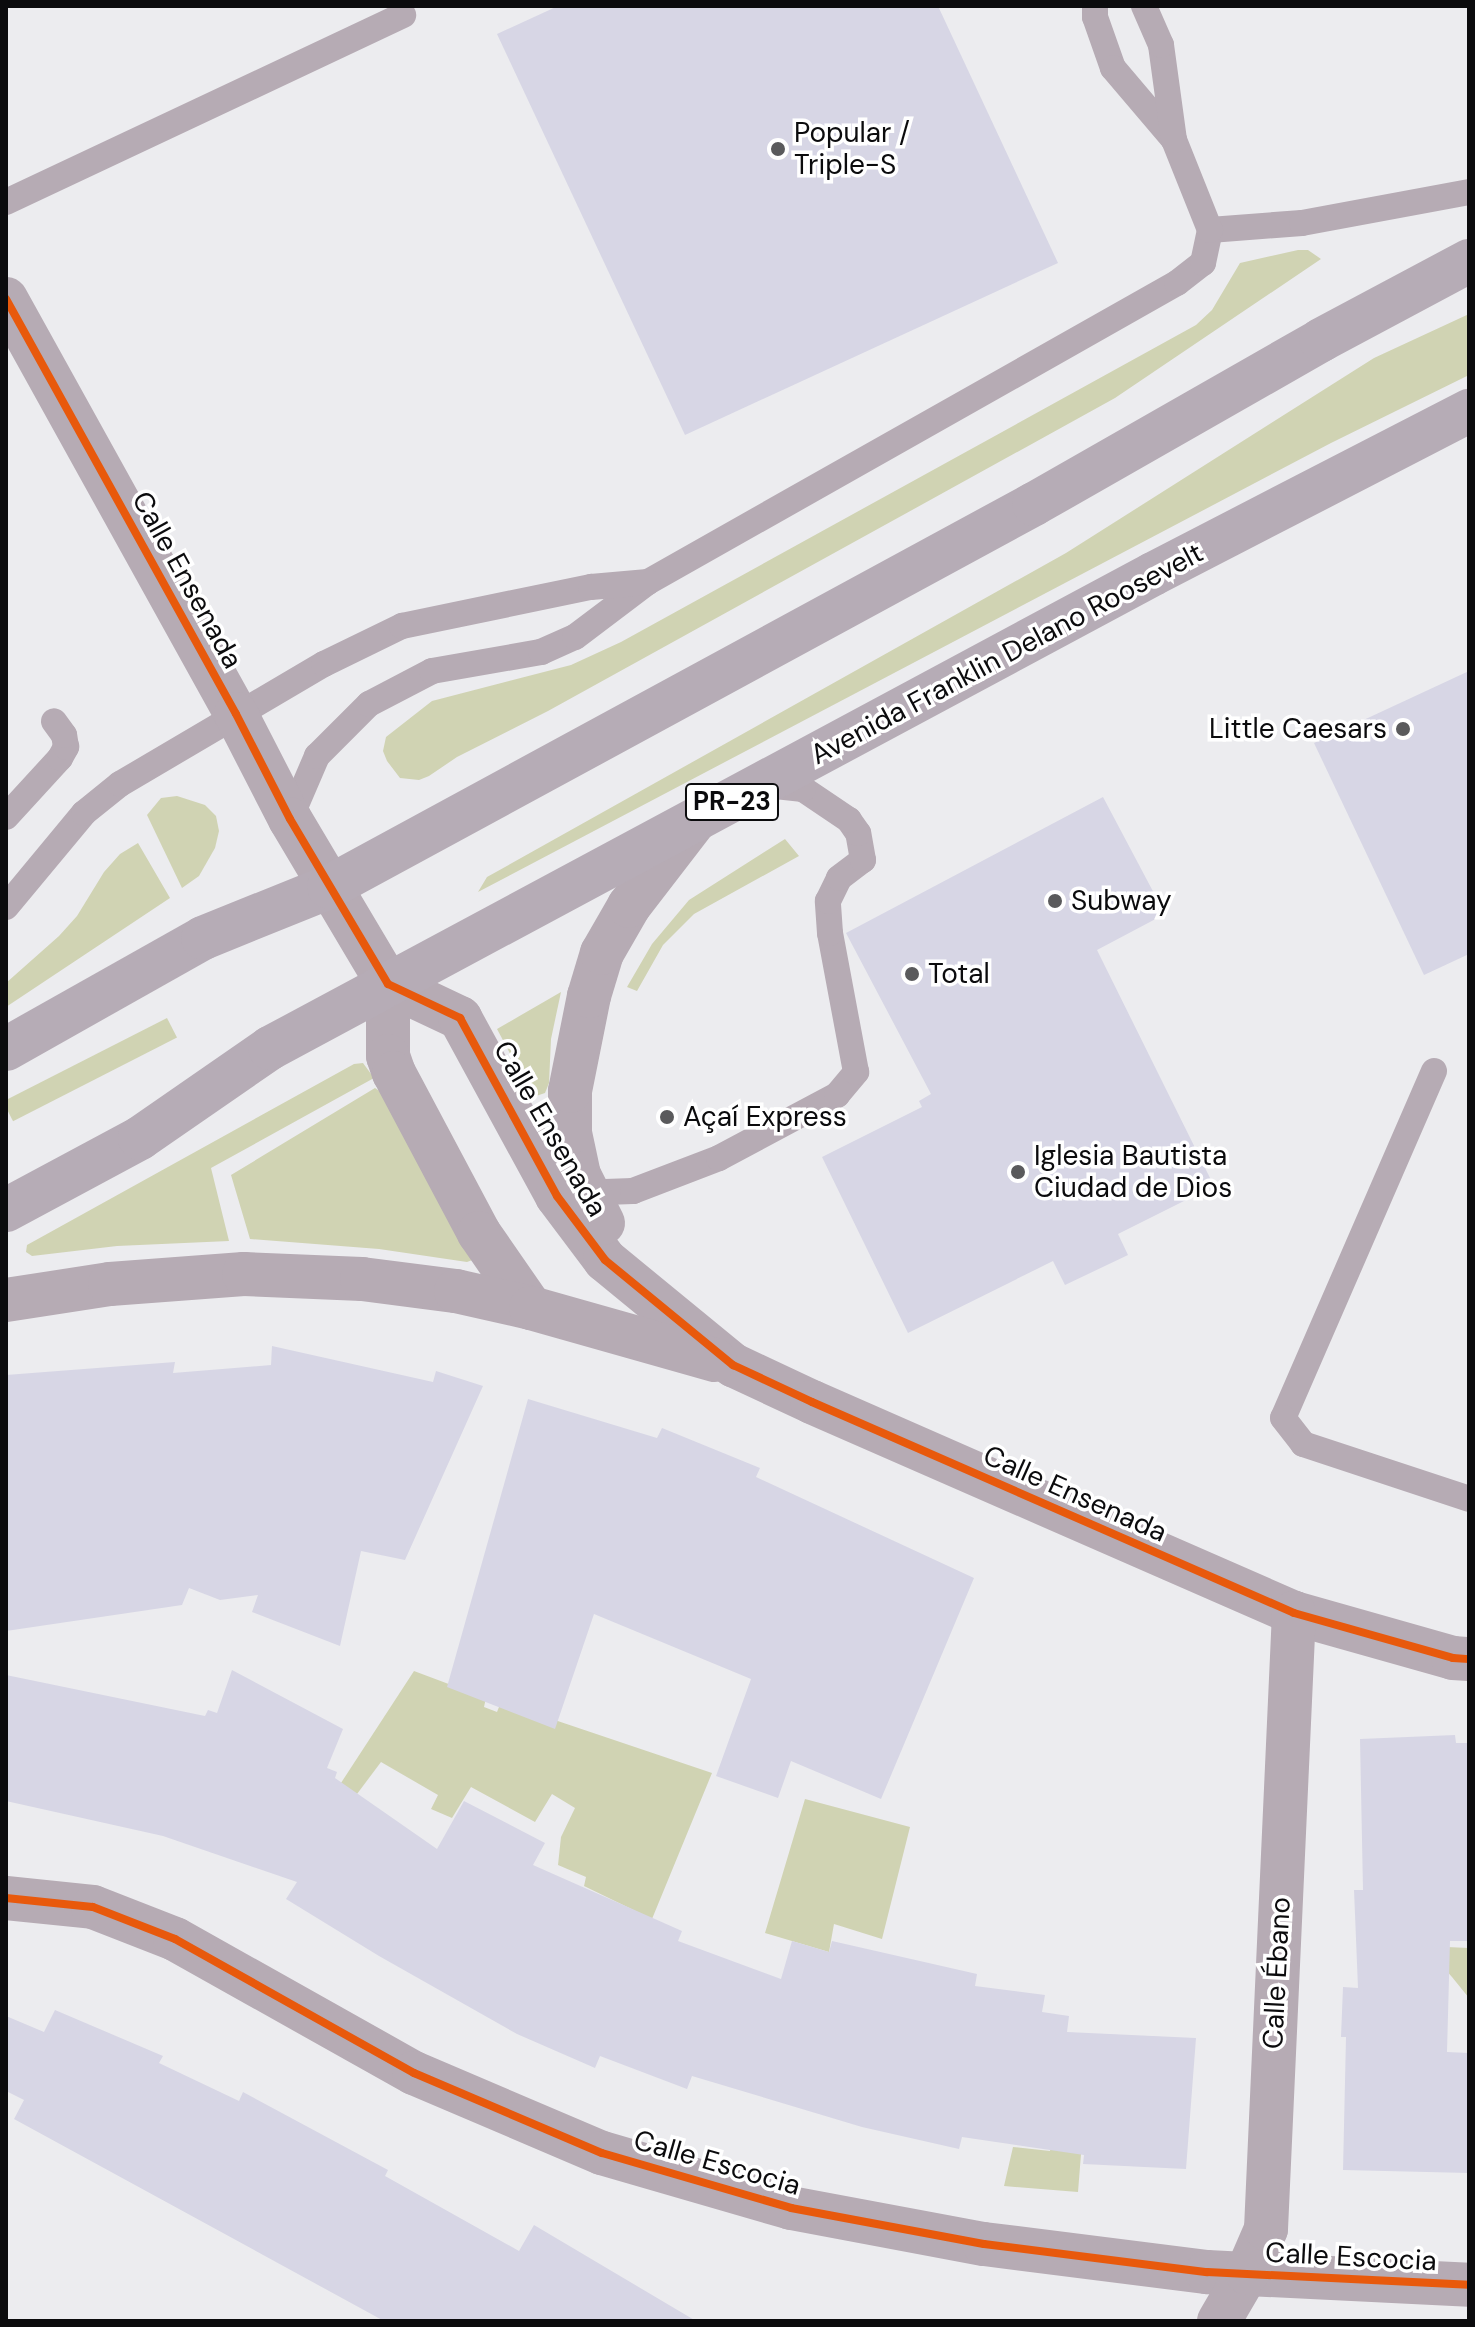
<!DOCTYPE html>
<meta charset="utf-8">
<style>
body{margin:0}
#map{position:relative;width:1475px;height:2327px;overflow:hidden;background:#ececef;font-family:"DM Sans",sans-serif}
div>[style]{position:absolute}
.green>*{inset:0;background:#d0d3b3;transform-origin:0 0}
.building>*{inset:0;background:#d7d6e5}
.service>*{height:26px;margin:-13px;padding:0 13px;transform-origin:13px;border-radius:13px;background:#b6abb4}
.minor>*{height:44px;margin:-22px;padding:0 22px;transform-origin:22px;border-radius:22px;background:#b6abb4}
.primary>*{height:44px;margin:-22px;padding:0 22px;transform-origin:22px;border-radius:22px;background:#b6acb6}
.cycleway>*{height:8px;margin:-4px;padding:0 4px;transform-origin:4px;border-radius:4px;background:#e8590c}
.dots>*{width:22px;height:22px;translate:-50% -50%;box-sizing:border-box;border:4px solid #fff;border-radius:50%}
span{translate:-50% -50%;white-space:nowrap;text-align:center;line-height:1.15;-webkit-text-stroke:7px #fff;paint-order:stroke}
.shield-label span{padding:2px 6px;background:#fff;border:2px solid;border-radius:6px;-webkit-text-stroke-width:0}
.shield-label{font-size:26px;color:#0b0b0d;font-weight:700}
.poi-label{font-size:28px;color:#0b0b0d}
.left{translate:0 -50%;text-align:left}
.right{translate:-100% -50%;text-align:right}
.street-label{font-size:28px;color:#0b0b0d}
.frame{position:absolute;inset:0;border:8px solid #0b0b0d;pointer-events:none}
</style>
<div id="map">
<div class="green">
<div style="clip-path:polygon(1298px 250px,1308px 250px,1321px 259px,1115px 398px,548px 711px,457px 757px,429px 776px,419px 780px,400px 778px,387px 761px,383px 751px,386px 737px,432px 701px,571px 665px,621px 642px,1196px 325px,1212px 310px,1240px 263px)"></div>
<div style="clip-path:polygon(1469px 314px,1469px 375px,1331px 443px,478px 892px,487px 877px,1066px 553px,1374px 358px)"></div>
<div style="clip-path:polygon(177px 796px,205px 805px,216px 816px,219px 831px,215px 848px,199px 876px,182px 888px,147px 815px,161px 798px)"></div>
<div style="clip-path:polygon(785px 839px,799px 856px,694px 914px,663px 945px,637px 991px,627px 987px,652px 944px,689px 900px)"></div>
<div style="clip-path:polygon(138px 843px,170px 898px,6px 1007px,6px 983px,59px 936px,77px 916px,104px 872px,120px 854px)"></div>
<div style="clip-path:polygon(561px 992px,551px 1039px,549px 1083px,545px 1093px,533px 1097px,497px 1029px)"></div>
<div style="left:167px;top:1018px;width:22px;height:184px;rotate:63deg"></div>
<div style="clip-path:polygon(363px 1063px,374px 1078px,211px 1168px,229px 1241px,117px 1246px,32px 1256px,26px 1252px,27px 1245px,354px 1064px)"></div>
<div style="clip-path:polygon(375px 1088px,384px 1094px,475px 1259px,467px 1262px,379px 1249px,250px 1239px,231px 1175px)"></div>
<div style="clip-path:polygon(414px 1671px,486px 1698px,484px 1707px,497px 1712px,501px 1702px,712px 1773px,652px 1919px,584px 1886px,586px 1877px,558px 1865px,561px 1837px,575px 1808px,552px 1794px,535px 1822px,471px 1787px,452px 1818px,431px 1809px,438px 1795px,381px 1762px,357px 1794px,294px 1855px)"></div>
<div style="clip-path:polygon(805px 1799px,910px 1827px,882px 1939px,834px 1924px,829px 1952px,765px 1933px)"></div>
<div style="clip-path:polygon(1424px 1946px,1469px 1948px,1469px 1998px,1452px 1977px)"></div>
<div style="clip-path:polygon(1054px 2122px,1083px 2129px,1078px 2192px,1004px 2186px,1013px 2147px,1050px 2151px)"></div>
</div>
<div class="building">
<div style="clip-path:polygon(558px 6px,938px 6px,1058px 263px,685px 435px,497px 34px)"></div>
<div style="clip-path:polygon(1469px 671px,1469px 954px,1424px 975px,1314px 743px)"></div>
<div style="clip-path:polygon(1103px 797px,1165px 914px,1097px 950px,1214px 1186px,1118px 1234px,1128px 1255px,1065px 1285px,1053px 1261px,908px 1333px,822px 1157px,922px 1107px,919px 1101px,931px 1094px,846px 933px)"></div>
<div style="clip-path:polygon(272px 1346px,433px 1382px,436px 1371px,483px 1386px,405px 1560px,361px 1551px,340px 1646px,252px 1612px,258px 1595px,220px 1600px,189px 1588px,182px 1605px,6px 1631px,6px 1375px,175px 1362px,173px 1373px,271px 1365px)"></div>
<div style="clip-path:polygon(528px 1399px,657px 1438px,662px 1428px,760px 1468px,756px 1477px,974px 1578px,881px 1799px,791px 1761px,778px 1798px,716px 1776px,751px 1679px,594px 1614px,555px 1729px,447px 1687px)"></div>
<div style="clip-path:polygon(232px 1670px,343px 1729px,327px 1768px,337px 1772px,335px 1778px,437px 1849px,464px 1801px,545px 1843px,533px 1865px,682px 1931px,678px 1941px,781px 1979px,792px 1941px,829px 1952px,832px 1941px,977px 1974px,975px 1986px,1045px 1995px,1042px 2012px,1069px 2016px,1067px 2032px,1196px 2038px,1186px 2169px,1083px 2164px,1084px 2155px,962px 2137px,959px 2149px,862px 2127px,692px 2076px,687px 2089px,600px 2056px,595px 2068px,517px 2034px,379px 1956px,286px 1899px,297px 1882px,163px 1836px,6px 1801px,6px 1675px,205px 1716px,208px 1710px,217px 1713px)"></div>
<div style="clip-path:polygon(1455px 1735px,1456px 1743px,1469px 1743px,1469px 1941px,1450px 1941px,1447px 2052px,1469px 2053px,1469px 2173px,1343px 2170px,1346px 2037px,1341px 2037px,1343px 1987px,1358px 1988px,1354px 1890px,1363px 1890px,1360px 1739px)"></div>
<div style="clip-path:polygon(55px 2010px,163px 2056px,159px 2063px,239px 2101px,243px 2092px,388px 2170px,385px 2176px,519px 2251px,534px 2225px,696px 2321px,384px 2321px,14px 2119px,24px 2100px,6px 2091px,6px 2016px,44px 2032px)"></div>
</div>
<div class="service">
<div style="left:1095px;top:6px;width:11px;rotate:90deg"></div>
<div style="left:1095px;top:17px;width:54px;rotate:70.6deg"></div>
<div style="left:1113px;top:68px;width:94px;rotate:49.7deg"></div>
<div style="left:6px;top:202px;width:439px;rotate:-25.2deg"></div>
<div style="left:1210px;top:230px;width:92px;rotate:-4.4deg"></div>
<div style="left:1302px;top:223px;width:170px;rotate:-10.5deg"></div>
<div style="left:6px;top:817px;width:80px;rotate:-47.5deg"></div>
<div style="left:60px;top:758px;width:13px;rotate:-61deg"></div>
<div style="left:66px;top:747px;width:12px;rotate:-99deg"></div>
<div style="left:64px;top:735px;width:17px;rotate:-126deg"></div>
<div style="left:290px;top:819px;width:69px;rotate:-66.8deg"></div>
<div style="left:317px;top:756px;width:74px;rotate:-45deg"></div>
<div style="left:369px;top:704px;width:71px;rotate:-27.6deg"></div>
<div style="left:432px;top:671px;width:111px;rotate:-9.9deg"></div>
<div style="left:541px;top:652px;width:37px;rotate:-24deg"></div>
<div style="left:575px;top:637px;width:91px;rotate:-37deg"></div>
<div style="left:648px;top:582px;width:608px;rotate:-29.48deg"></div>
<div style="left:1177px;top:283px;width:33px;rotate:-38deg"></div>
<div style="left:1203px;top:263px;width:34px;rotate:-78deg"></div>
<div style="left:1210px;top:230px;width:97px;rotate:-111.8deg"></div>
<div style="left:1174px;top:140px;width:96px;rotate:-97.8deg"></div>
<div style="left:1161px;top:45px;width:43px;rotate:-113.6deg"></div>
<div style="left:6px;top:907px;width:122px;rotate:-50.3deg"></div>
<div style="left:84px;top:813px;width:46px;rotate:-38.9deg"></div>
<div style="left:120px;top:784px;width:237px;rotate:-30.5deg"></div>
<div style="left:324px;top:664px;width:87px;rotate:-26deg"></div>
<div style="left:402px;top:626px;width:193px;rotate:-11.7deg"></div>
<div style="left:591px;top:587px;width:57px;rotate:-5deg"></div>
<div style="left:1434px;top:1071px;width:378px;rotate:113.5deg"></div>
<div style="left:1283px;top:1418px;width:33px;rotate:52deg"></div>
<div style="left:1303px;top:1444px;width:175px;rotate:18.3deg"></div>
<div style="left:577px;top:1193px;width:56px;rotate:-2deg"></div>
<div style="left:633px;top:1191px;width:92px;rotate:-21deg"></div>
<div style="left:719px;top:1158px;width:134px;rotate:-28.1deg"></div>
<div style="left:837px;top:1095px;width:30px;rotate:-50deg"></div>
<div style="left:856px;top:1072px;width:141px;rotate:-100.6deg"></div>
<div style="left:830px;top:933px;width:32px;rotate:-94deg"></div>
<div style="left:828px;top:901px;width:25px;rotate:-64deg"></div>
<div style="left:839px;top:878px;width:30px;rotate:-37deg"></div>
<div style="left:863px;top:860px;width:27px;rotate:-100deg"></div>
<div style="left:858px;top:833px;width:16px;rotate:-125deg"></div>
<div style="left:849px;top:820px;width:55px;rotate:-146deg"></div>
<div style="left:803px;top:789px;width:37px;rotate:-174deg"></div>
</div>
<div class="minor">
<div style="left:6px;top:299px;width:474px;rotate:61deg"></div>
<div style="left:236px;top:714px;width:118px;rotate:62.8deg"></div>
<div style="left:290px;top:819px;width:192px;rotate:59.3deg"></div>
<div style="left:388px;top:984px;width:80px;rotate:25.3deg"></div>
<div style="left:460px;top:1018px;width:203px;rotate:61.4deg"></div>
<div style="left:557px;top:1196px;width:80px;rotate:53.1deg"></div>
<div style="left:605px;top:1260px;width:166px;rotate:39.4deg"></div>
<div style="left:733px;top:1365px;width:87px;rotate:25.1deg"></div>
<div style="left:812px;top:1402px;width:526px;rotate:23.64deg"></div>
<div style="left:1294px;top:1613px;width:165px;rotate:15.8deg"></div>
<div style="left:1453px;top:1658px;width:16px;rotate:4deg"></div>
<div style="left:388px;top:984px;width:72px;rotate:90deg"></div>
<div style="left:388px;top:1056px;width:18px;rotate:71deg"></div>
<div style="left:394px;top:1073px;width:181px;rotate:62deg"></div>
<div style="left:479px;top:1233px;width:91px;rotate:55.3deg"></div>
<div style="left:603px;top:1223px;width:54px;rotate:-116.6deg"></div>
<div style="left:579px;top:1175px;width:43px;rotate:-102.1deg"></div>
<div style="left:570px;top:1133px;width:42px;rotate:-90deg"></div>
<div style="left:570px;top:1091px;width:97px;rotate:-78.7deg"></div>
<div style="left:589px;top:996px;width:45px;rotate:-73.2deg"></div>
<div style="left:602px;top:953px;width:54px;rotate:-60.1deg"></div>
<div style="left:629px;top:906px;width:105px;rotate:-52.4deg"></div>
<div style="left:6px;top:1300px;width:105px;rotate:-8.7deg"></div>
<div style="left:110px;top:1284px;width:134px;rotate:-4.3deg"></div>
<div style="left:244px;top:1274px;width:118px;rotate:2.4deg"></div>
<div style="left:362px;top:1279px;width:95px;rotate:7.3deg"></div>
<div style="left:456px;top:1291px;width:77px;rotate:12.8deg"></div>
<div style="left:531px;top:1308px;width:191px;rotate:15.8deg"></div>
<div style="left:6px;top:1898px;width:87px;rotate:5.9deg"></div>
<div style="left:93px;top:1907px;width:88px;rotate:21.3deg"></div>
<div style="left:175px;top:1939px;width:274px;rotate:29.3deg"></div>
<div style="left:414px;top:2073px;width:204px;rotate:23.1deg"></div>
<div style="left:602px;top:2153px;width:197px;rotate:16.2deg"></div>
<div style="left:791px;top:2208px;width:196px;rotate:10.6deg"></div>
<div style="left:984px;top:2244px;width:225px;rotate:7.2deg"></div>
<div style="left:1207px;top:2272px;width:262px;rotate:2.8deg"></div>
<div style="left:1219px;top:2321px;width:56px;rotate:-59.7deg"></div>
<div style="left:1247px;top:2273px;width:48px;rotate:-66.6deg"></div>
<div style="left:1266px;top:2229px;width:617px;rotate:-87.4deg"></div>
</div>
<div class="primary">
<div style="left:6px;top:1049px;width:226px;rotate:-29.4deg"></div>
<div style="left:203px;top:938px;width:136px;rotate:-22deg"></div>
<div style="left:329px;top:887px;width:802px;rotate:-28.51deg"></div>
<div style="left:1034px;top:504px;width:331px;rotate:-29.7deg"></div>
<div style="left:1321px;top:340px;width:168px;rotate:-28.1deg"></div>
<div style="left:6px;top:1210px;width:152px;rotate:-28.2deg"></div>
<div style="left:140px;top:1138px;width:158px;rotate:-34.7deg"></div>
<div style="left:270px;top:1048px;width:1002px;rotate:-28.23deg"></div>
<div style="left:1153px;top:574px;width:356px;rotate:-27.3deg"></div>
</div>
<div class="cycleway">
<div style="left:6px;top:299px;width:474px;rotate:61deg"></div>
<div style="left:236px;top:714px;width:118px;rotate:62.8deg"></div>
<div style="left:290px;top:819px;width:192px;rotate:59.3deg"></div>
<div style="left:388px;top:984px;width:80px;rotate:25.3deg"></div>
<div style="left:460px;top:1018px;width:203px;rotate:61.4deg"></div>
<div style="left:557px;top:1196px;width:80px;rotate:53.1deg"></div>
<div style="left:605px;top:1260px;width:166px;rotate:39.4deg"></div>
<div style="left:733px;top:1365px;width:87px;rotate:25.1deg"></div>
<div style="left:812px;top:1402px;width:526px;rotate:23.64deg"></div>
<div style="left:1294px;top:1613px;width:165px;rotate:15.8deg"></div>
<div style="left:1453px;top:1658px;width:16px;rotate:4deg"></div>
<div style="left:6px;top:1898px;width:87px;rotate:5.9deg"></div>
<div style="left:93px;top:1907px;width:88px;rotate:21.3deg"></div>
<div style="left:175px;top:1939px;width:274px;rotate:29.3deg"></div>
<div style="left:414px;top:2073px;width:204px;rotate:23.1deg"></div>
<div style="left:602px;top:2153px;width:197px;rotate:16.2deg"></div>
<div style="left:791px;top:2208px;width:196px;rotate:10.6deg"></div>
<div style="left:984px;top:2244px;width:225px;rotate:7.2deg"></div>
<div style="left:1207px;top:2272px;width:262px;rotate:2.8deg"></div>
</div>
<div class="dots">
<div style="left:778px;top:149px;background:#5a5a5c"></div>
<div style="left:1403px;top:729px;background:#5a5a5c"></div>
<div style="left:1055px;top:901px;background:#5a5a5c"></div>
<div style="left:912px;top:974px;background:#5a5a5c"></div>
<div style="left:667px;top:1117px;background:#5a5a5c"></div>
<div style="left:1018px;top:1172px;background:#5a5a5c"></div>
</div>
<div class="shield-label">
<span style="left:732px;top:802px">PR-23</span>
</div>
<div class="poi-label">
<span class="left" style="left:794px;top:149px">Popular /<br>Triple-S</span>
<span class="right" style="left:1387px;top:729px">Little Caesars</span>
<span class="left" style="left:1071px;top:901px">Subway</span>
<span class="left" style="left:928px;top:974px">Total</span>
<span class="left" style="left:683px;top:1117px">Açaí Express</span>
<span class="left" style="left:1034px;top:1172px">Iglesia Bautista<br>Ciudad de Dios</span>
</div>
<div class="street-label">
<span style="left:187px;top:580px;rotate:61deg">Calle Ensenada</span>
<span style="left:1007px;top:654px;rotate:-28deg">Avenida Franklin Delano Roosevelt</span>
<span style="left:550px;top:1129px;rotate:60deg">Calle Ensenada</span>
<span style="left:1075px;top:1494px;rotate:24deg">Calle Ensenada</span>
<span style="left:1277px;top:1973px;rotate:-87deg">Calle Ébano</span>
<span style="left:717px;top:2163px;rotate:16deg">Calle Escocia</span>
<span style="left:1351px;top:2257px;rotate:3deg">Calle Escocia</span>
</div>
<div class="frame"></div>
</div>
